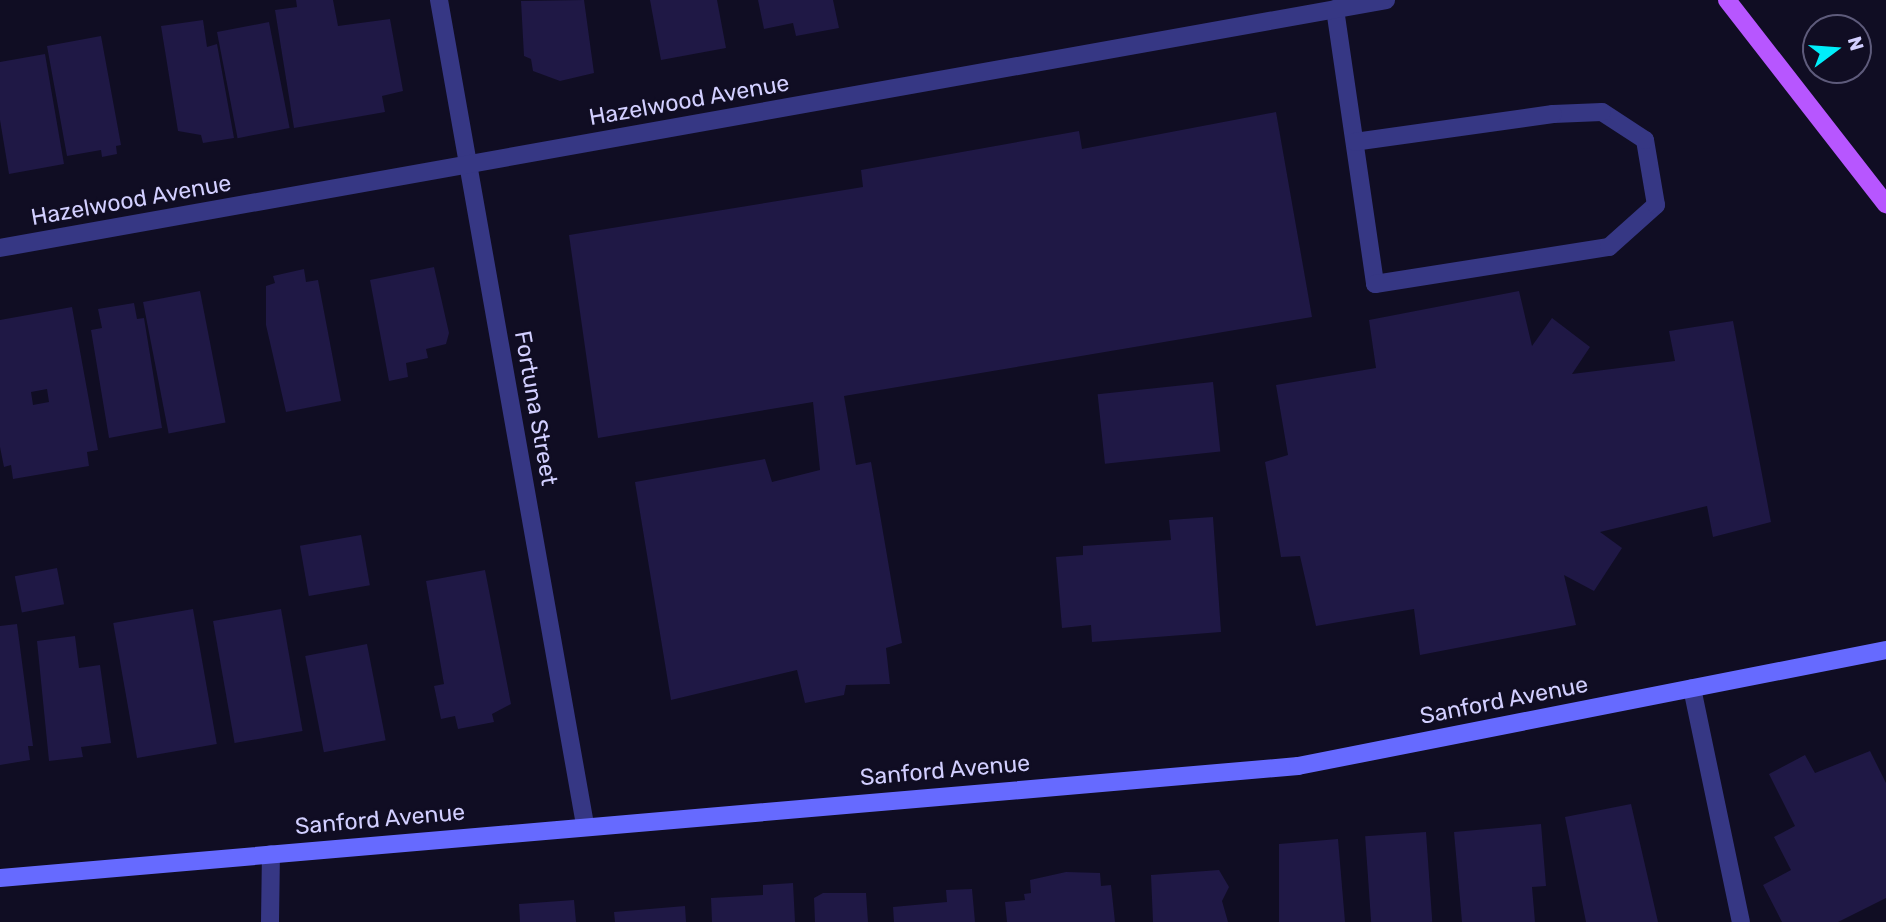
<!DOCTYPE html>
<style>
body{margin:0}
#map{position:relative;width:1886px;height:922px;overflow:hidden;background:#100d23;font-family:Rubik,sans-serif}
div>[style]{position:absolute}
.building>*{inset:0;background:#1f1845;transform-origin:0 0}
.lane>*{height:18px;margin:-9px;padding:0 9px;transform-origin:9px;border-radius:9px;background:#363784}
.street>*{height:18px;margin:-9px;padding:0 9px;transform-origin:9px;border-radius:9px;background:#363784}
.secondary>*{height:18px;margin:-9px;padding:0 9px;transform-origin:9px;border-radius:9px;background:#666aff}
.primary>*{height:18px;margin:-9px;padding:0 9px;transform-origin:9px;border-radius:9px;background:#b756ff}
span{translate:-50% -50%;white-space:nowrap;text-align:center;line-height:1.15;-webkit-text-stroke:5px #100d23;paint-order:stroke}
.street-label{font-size:23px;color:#d2cfff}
.north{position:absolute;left:1802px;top:14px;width:70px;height:70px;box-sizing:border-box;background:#100d23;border:2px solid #5e5b7b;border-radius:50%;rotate:74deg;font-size:19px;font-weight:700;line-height:28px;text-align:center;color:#d2cfff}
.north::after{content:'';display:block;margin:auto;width:24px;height:32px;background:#00eefa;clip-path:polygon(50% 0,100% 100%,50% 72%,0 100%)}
</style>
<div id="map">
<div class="building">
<div style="clip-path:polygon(296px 0,333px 0,338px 26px,390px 19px,403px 91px,382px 96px,385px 112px,294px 128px,275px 10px,297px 7px)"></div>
<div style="clip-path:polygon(584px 0,594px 73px,560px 81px,533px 71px,531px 59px,524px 56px,521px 1px)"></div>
<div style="clip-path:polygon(650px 0,717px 0,726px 48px,661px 60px)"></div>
<div style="clip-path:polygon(758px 0,833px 0,839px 28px,796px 36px,793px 23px,764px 29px)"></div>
<div style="clip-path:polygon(203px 20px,207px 47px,217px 44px,234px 138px,203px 143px,201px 135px,178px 131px,161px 26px)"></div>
<div style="left:269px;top:22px;width:108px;height:53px;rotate:79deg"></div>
<div style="clip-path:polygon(101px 36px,121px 145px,116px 146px,117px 154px,102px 157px,101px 150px,67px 156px,47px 46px)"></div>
<div style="clip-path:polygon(45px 54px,64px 164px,9px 174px,0 120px,0 62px)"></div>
<div style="clip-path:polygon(1276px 112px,1312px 317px,844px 396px,856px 465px,871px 462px,902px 643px,886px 648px,890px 684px,846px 685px,844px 695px,805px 703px,797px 670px,671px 700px,635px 482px,765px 459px,772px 482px,820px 470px,813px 402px,598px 438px,569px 235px,863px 187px,861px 170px,1079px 131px,1082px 149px)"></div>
<div style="clip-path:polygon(434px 267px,449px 333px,446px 344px,426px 349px,428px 358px,406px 363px,408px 377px,389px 381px,370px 280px)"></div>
<div style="clip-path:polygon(304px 269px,306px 282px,318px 280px,341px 401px,286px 412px,266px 325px,266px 286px,275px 283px,273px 276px)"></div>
<div style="left:200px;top:291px;width:134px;height:58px;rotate:79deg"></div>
<div style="clip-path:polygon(1519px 291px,1532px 346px,1552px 318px,1590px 347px,1572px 374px,1675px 361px,1669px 331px,1733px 321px,1771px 522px,1713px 537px,1707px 506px,1600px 532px,1622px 548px,1594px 591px,1564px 575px,1576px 625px,1420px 655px,1414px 609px,1316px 626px,1300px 556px,1281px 557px,1265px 462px,1288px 455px,1276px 385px,1376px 368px,1369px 320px)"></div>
<div style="clip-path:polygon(134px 303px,137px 319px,144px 318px,162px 428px,109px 438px,91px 330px,102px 328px,98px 309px)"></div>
<div style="clip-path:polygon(evenodd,72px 307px,98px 450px,87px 452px,89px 466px,13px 479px,11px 465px,4px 467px,0 447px,0 320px,72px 307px,47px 389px,49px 402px,33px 405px,31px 392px,47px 389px)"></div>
<div style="left:1213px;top:382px;width:70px;height:116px;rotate:84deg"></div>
<div style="clip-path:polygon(1213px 517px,1221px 632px,1092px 642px,1091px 625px,1062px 628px,1056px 557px,1083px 555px,1083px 546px,1171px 540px,1169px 520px)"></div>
<div style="left:361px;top:535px;width:51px;height:62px;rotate:80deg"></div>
<div style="left:57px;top:568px;width:37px;height:43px;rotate:79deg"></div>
<div style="clip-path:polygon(485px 570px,511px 704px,492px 714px,494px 722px,458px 729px,455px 716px,441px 719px,434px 686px,444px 684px,426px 581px)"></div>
<div style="left:193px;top:609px;width:137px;height:81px;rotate:80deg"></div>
<div style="left:281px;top:609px;width:124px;height:69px;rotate:80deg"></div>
<div style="clip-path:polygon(17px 624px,33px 746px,28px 746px,30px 760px,0 765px,0 626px)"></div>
<div style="clip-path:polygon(75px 636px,79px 668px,100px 665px,111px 743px,81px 747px,83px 757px,49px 761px,37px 641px)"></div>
<div style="left:367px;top:644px;width:98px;height:63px;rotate:79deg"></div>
<div style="clip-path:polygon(1870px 751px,1886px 783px,1886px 898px,1838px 922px,1782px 922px,1763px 885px,1791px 870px,1774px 837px,1795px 826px,1769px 774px,1805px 755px,1815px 773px)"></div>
<div style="clip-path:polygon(1631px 804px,1658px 922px,1586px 922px,1565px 817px)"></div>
<div style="clip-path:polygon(1541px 824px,1546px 886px,1532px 887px,1535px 922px,1462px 922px,1454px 832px)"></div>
<div style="left:1426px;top:832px;width:90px;height:61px;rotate:86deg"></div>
<div style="clip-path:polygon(1338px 839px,1345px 922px,1279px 922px,1279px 844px)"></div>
<div style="clip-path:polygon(1219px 870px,1229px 887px,1222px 901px,1228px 922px,1153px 922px,1151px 875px)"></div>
<div style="clip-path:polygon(1066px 872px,1100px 873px,1101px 886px,1111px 885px,1115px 922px,1007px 922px,1005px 902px,1025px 900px,1024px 894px,1031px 893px,1030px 880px)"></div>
<div style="clip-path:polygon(793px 883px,795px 922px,712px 922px,711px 898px,763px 895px,763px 885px)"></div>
<div style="clip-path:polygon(972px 889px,975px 922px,894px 922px,893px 907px,947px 902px,946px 890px)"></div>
<div style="clip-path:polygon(823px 893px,866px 893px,868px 922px,815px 922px,814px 898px)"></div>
<div style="clip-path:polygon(574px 900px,576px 922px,520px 922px,519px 904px)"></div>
<div style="clip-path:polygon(685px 906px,686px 922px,615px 922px,614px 912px)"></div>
</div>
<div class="lane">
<div style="left:1335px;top:9px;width:278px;rotate:81.7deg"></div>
<div style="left:1375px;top:284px;width:237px;rotate:-9deg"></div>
<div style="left:1609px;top:247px;width:63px;rotate:-41.8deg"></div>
<div style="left:1656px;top:205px;width:66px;rotate:-99.6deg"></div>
<div style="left:1645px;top:140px;width:51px;rotate:-146.9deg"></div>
<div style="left:1602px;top:112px;width:49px;rotate:177.7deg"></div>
<div style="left:1553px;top:114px;width:200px;rotate:172deg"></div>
<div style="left:1692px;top:688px;width:239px;rotate:78.2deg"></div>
</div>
<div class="street">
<div style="left:439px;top:0;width:838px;rotate:79.96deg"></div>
<div style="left:0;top:248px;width:1408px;rotate:-10.14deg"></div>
<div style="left:270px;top:922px;width:68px;rotate:-89.2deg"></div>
</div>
<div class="secondary">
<div style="left:0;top:878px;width:1303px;rotate:-4.93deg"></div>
<div style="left:1298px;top:766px;width:599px;rotate:-11.16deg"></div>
</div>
<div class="primary">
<div style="left:1727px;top:0;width:259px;rotate:52.1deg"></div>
</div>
<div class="street-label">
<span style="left:689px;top:100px;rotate:-10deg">Hazelwood Avenue</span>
<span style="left:131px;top:200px;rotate:-10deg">Hazelwood Avenue</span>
<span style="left:536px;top:408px;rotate:80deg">Fortuna Street</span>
<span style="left:1504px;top:700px;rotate:-11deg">Sanford Avenue</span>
<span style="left:945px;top:770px;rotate:-5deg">Sanford Avenue</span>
<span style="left:380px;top:819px;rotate:-5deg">Sanford Avenue</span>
</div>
<div class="north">N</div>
</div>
